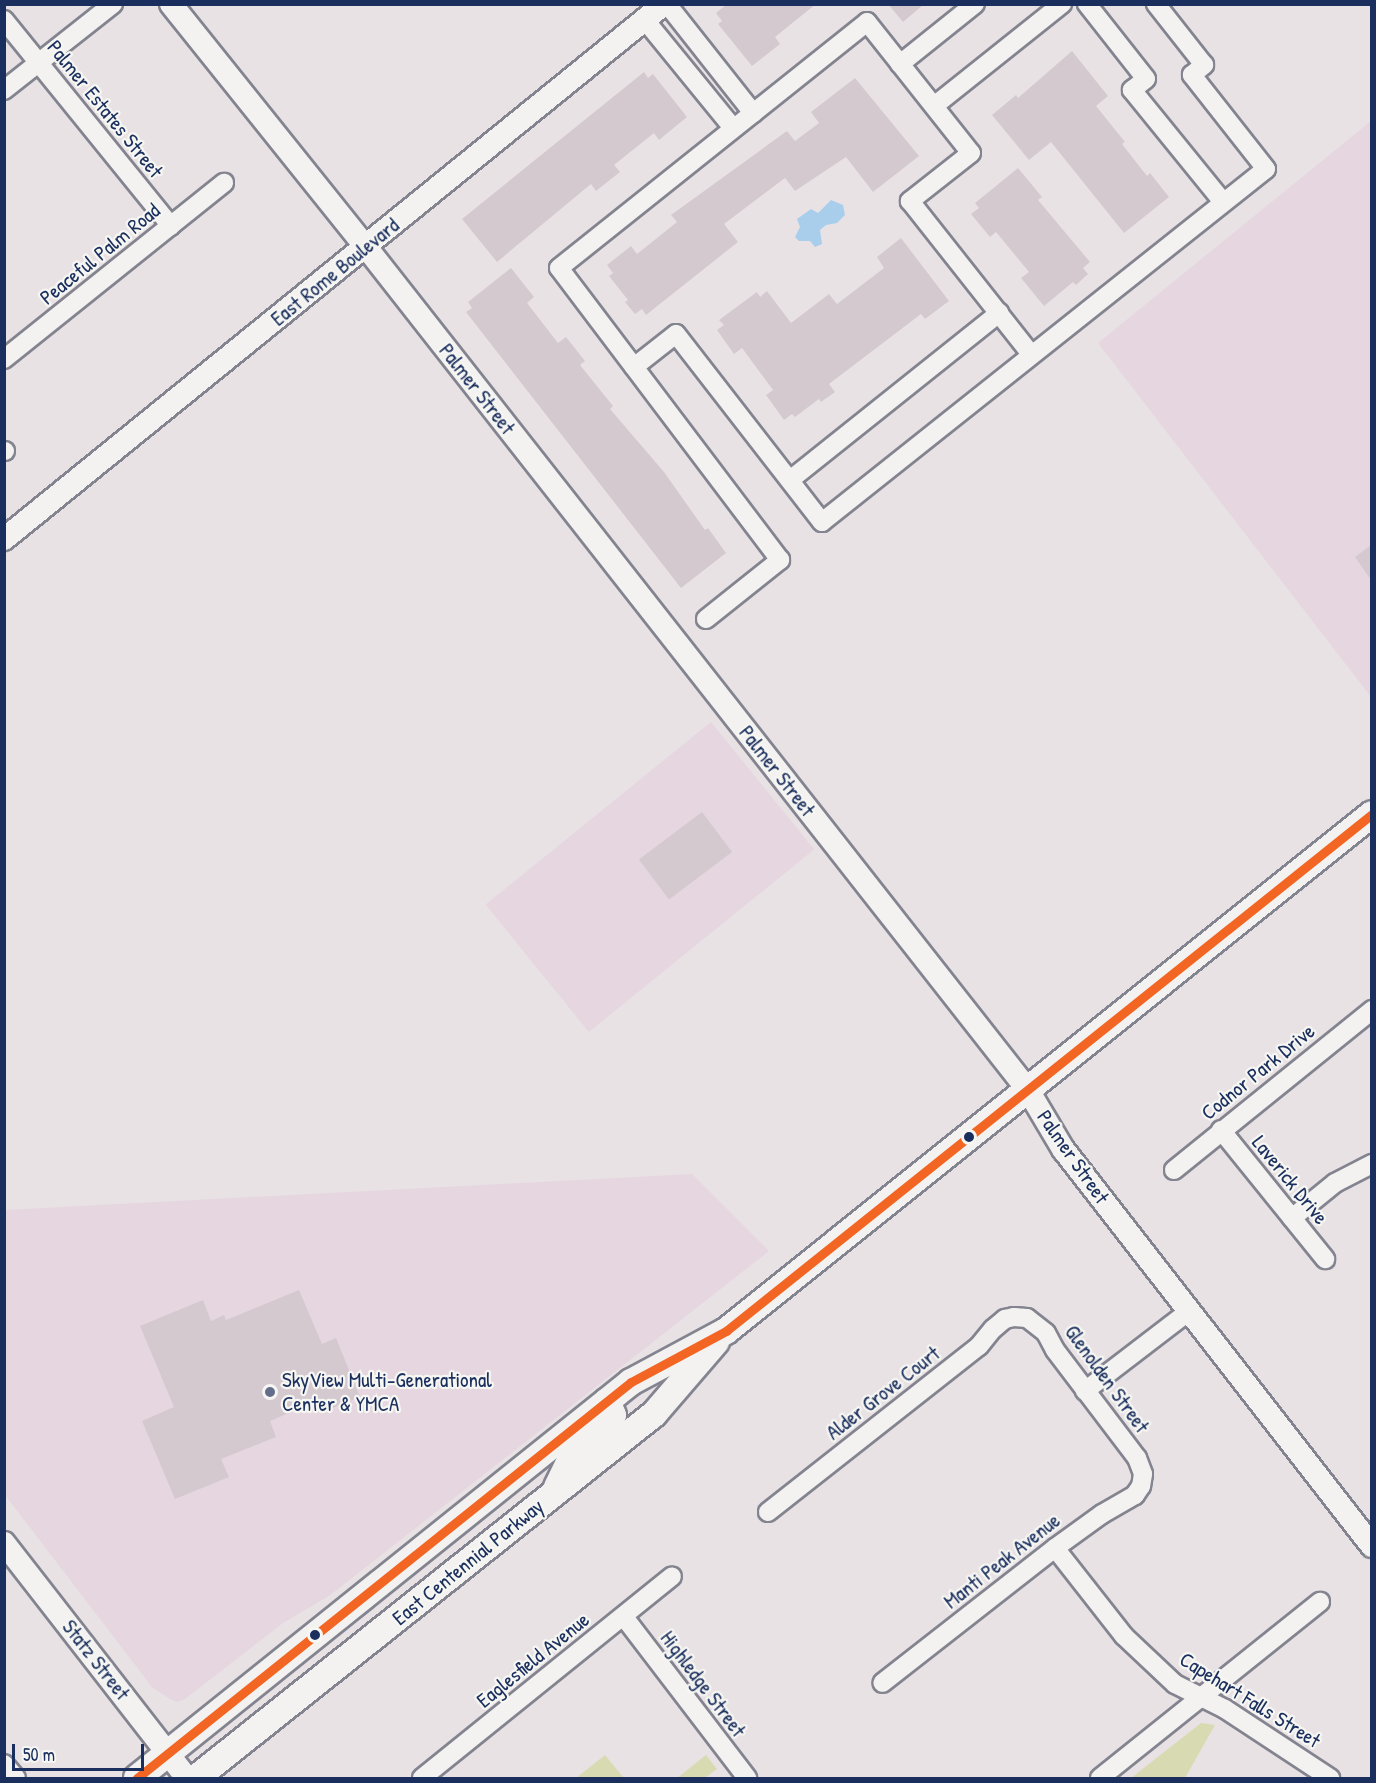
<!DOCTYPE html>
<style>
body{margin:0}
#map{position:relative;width:1376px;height:1783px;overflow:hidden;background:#e8e2e5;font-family:"Patrick Hand",sans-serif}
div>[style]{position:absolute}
.built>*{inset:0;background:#e6d6df;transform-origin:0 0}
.green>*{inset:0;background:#d8dbb2}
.water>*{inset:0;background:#a9ceeb}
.building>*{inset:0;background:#d5c9d0;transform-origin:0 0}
.roads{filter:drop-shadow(2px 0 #83848f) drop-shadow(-2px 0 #83848f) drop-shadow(0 2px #83848f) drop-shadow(0 -2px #83848f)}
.minor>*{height:18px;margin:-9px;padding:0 9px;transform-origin:9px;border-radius:9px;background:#f3f2f1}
.tertiary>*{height:22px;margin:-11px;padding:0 11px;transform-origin:11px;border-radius:11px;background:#f3f2f1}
.secondary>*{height:26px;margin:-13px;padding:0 13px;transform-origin:13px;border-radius:13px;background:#f3f2f1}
.bus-1>*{height:9px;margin:-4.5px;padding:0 4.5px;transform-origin:4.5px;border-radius:4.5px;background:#f26522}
.dots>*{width:16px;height:16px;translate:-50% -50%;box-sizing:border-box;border:3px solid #f6f6f2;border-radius:50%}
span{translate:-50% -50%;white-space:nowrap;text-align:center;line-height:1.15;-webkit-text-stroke:4.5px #f6f6f2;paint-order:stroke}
.street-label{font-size:21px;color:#1b2f5e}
.poi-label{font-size:21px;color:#1b2f5e}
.left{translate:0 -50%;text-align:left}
.frame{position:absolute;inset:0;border:6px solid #1b2f5e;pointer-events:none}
.scale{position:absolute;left:12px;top:1744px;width:132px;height:27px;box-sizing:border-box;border:3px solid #1b2f5e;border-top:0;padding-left:8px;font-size:18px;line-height:21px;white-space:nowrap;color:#1b2f5e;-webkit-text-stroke:4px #f6f6f2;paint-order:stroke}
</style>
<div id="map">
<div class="built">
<div style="clip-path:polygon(1371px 121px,1371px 697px,1098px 343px)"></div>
<div style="left:711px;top:722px;width:164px;height:290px;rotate:51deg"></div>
<div style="clip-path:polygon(692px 1174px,769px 1251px,329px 1596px,283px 1623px,185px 1699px,177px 1702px,170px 1699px,152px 1687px,5px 1495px,5px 1210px)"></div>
</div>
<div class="green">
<div style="clip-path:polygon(1201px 1723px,1215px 1725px,1185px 1778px,1131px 1778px)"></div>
<div style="clip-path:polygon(605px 1755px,624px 1778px,576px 1778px)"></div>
<div style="clip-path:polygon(706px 1755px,717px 1769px,705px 1778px,677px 1778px)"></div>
</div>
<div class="water">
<div style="clip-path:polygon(831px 200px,843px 205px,845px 215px,837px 223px,826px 225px,820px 230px,822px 244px,815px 247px,810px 241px,799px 241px,795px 237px,800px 227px,797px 219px,811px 209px,818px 213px)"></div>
</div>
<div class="building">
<div style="clip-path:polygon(727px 4px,816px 4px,775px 37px,780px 44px,752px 66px,718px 24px,722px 21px,716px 13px)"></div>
<div style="clip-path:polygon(888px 4px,924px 4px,903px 22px)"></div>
<div style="clip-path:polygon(1072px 51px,1108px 96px,1096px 106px,1125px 142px,1122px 144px,1147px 176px,1150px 173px,1169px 197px,1124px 233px,1051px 142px,1029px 160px,992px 115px,1016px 95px,1018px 98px)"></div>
<div style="clip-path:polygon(644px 72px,648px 78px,653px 74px,687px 117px,659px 140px,654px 133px,614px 165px,620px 172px,596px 191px,591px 184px,497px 262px,462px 219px)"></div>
<div style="clip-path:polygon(855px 78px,919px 156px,873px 192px,846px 157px,795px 191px,785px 178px,724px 224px,738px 242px,646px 315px,642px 309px,635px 314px,625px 302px,628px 300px,609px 276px,613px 273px,607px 265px,631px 246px,637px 254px,677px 222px,671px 215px,787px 131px,795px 141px,819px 123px,811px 112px)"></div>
<div style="clip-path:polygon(1018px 168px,1042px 197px,1038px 200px,1090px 262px,1083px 268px,1088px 274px,1076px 285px,1073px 282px,1044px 306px,1021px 278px,1029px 272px,996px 232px,990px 237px,971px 214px,979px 208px,975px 203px)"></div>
<div style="clip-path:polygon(901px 238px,949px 301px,925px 319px,921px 314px,829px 384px,835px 392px,821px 402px,819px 399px,795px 417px,792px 414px,784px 420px,766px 395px,773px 390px,742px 348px,734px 354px,717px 330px,724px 325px,719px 320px,757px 292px,760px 297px,767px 291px,791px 323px,829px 294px,837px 304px,884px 268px,877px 257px)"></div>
<div style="clip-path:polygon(511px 268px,534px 297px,527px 303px,558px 343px,566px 337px,585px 361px,580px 365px,613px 406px,610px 409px,664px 472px,705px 530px,708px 528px,726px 553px,681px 588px,466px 312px,472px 308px,468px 302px)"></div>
<div style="clip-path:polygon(1371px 545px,1371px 580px,1355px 557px)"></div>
<div style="left:702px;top:812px;width:50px;height:79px;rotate:53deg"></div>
<div style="clip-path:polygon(299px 1290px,322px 1344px,336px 1338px,360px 1397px,322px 1412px,317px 1401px,270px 1421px,276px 1437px,221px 1459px,229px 1477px,175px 1499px,142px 1421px,174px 1407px,140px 1326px,203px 1300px,211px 1321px,224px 1315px,226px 1320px)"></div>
</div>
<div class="roads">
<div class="minor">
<div style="left:667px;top:4px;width:139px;rotate:51.7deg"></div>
<div style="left:1087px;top:4px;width:95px;rotate:51.8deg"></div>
<div style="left:1146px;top:79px;width:18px;rotate:142deg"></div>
<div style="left:1132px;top:90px;width:144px;rotate:50.9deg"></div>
<div style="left:4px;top:20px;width:265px;rotate:51deg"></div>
<div style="left:645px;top:20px;width:139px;rotate:50.8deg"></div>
<div style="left:900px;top:64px;width:96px;rotate:-38.7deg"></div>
<div style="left:4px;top:90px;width:139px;rotate:-38.3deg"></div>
<div style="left:934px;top:106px;width:164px;rotate:-38.6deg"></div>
<div style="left:4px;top:359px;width:282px;rotate:-38.7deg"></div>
<div style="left:634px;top:367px;width:53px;rotate:-38.2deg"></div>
<div style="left:676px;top:334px;width:238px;rotate:52.2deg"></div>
<div style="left:822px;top:522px;width:567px;rotate:-38.49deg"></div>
<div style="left:1266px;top:169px;width:120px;rotate:-128.2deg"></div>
<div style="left:1192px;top:75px;width:16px;rotate:-40deg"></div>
<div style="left:1204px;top:65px;width:78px;rotate:-128.2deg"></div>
<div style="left:4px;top:451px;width:1px"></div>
<div style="left:790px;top:480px;width:268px;rotate:-38.6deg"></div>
<div style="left:706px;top:619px;width:95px;rotate:-38.6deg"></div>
<div style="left:780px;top:560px;width:366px;rotate:-127.1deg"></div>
<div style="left:559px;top:268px;width:394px;rotate:-38.6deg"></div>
<div style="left:867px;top:22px;width:167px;rotate:51.6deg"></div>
<div style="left:971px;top:153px;width:78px;rotate:141.8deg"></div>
<div style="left:910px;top:201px;width:195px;rotate:51.7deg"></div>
<div style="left:1221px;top:1130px;width:166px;rotate:51.1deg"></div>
<div style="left:1174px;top:1170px;width:255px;rotate:-38.9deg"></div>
<div style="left:1292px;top:1218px;width:55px;rotate:-39.1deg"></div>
<div style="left:1335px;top:1183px;width:42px;rotate:-27.2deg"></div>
<div style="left:1085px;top:1391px;width:130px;rotate:-37.5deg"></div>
<div style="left:768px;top:1512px;width:268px;rotate:-38.2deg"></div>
<div style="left:979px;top:1346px;width:22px;rotate:-51deg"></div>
<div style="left:993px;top:1329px;width:16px;rotate:-40deg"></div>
<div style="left:1005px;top:1319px;width:9px;rotate:-13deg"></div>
<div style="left:1014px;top:1317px;width:13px;rotate:4deg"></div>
<div style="left:1027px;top:1318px;width:24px;rotate:38deg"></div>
<div style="left:1046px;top:1333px;width:19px;rotate:62deg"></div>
<div style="left:1055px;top:1350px;width:136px;rotate:52.8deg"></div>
<div style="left:1137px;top:1458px;width:17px;rotate:69deg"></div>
<div style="left:1143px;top:1474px;width:12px;rotate:99deg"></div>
<div style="left:1141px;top:1486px;width:11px;rotate:124deg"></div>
<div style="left:1135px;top:1495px;width:38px;rotate:150deg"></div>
<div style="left:1102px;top:1514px;width:58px;rotate:144.1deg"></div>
<div style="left:1055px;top:1548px;width:219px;rotate:142deg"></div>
<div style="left:1055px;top:1548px;width:112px;rotate:51.9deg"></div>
<div style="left:1124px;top:1636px;width:70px;rotate:43.3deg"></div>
<div style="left:1175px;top:1684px;width:56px;rotate:26.6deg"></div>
<div style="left:1225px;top:1709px;width:126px;rotate:33.3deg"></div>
<div style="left:624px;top:1617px;width:203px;rotate:52.6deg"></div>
<div style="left:4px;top:1764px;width:18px;rotate:49deg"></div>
<div style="left:422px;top:1778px;width:321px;rotate:-38.9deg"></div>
<div style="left:1100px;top:1778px;width:282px;rotate:-38.7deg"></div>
</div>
<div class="tertiary">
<div style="left:171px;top:4px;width:312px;rotate:51.3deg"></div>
<div style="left:366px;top:247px;width:1072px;rotate:51.86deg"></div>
<div style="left:1028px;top:1090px;width:69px;rotate:59.3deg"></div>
<div style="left:1063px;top:1149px;width:503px;rotate:52.11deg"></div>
<div style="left:4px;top:539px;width:850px;rotate:-39.03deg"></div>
<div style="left:4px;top:1543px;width:298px;rotate:52.1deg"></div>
</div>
<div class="secondary">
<div style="left:557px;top:1487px;width:37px;rotate:-64deg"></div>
<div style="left:573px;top:1454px;width:48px;rotate:-39deg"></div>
<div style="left:610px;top:1424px;width:9px;rotate:-72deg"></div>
<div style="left:613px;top:1415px;width:15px;rotate:-113deg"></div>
<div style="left:137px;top:1778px;width:633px;rotate:-38.72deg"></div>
<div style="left:631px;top:1382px;width:108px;rotate:-28.2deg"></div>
<div style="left:726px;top:1331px;width:827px;rotate:-38.67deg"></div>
<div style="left:196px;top:1778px;width:585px;rotate:-38.48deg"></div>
<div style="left:654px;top:1414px;width:95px;rotate:-49.3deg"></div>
</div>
</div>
<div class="bus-1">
<div style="left:137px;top:1778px;width:633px;rotate:-38.72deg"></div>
<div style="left:631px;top:1382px;width:108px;rotate:-28.2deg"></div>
<div style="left:726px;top:1331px;width:827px;rotate:-38.67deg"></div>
</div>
<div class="dots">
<div style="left:969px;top:1137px;background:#1b2f5e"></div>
<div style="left:270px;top:1392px;background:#636e8d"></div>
<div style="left:315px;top:1635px;background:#1b2f5e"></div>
</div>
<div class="street-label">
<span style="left:105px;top:109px;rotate:51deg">Palmer Estates Street</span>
<span style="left:100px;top:254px;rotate:-39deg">Peaceful Palm Road</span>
<span style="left:335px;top:272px;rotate:-39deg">East Rome Boulevard</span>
<span style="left:477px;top:389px;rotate:52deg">Palmer Street</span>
<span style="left:777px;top:771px;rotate:52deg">Palmer Street</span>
<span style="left:1258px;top:1072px;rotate:-39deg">Codnor Park Drive</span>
<span style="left:1073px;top:1157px;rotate:55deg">Palmer Street</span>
<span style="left:1290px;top:1180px;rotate:51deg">Laverick Drive</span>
<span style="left:1107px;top:1379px;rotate:54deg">Glenolden Street</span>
<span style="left:883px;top:1393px;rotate:-38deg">Alder Grove Court</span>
<span style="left:1002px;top:1561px;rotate:-38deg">Manti Peak Avenue</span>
<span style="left:468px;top:1562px;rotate:-39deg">East Centennial Parkway</span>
<span style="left:96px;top:1660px;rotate:52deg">Statz Street</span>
<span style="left:533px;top:1660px;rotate:-39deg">Eaglesfield Avenue</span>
<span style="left:703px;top:1684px;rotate:53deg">Highledge Street</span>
<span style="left:1250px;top:1700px;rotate:32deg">Capehart Falls Street</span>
</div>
<div class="poi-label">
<span class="left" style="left:282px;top:1392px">SkyView Multi-Generational<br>Center &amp; YMCA</span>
</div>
<div class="frame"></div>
<div class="scale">50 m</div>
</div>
